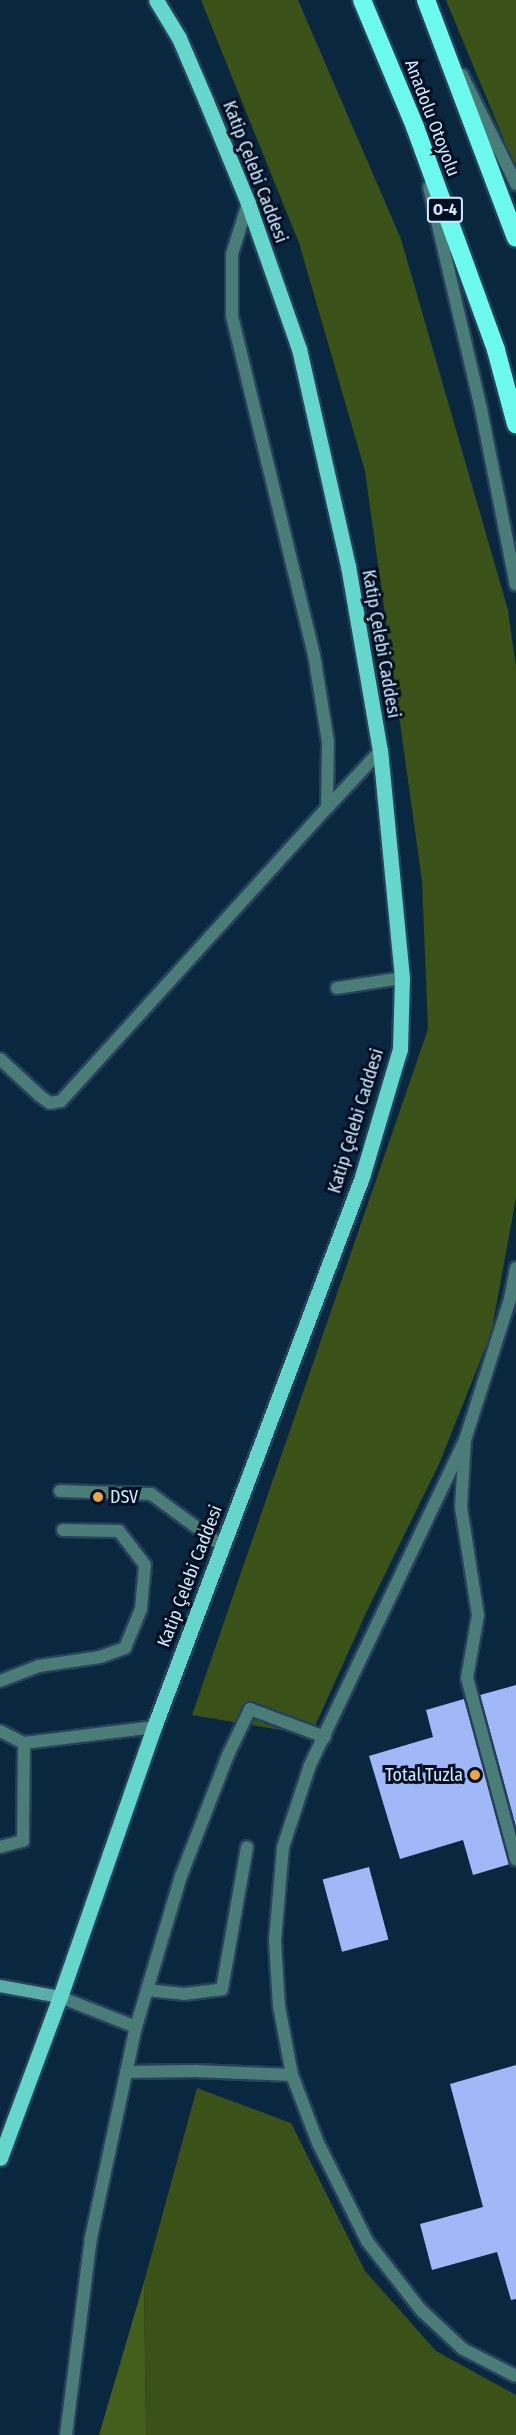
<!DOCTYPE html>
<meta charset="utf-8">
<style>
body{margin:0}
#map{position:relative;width:516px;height:2435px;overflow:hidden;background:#0a2740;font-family:"Fira Sans Condensed",sans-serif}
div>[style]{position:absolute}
.green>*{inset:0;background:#3a5117}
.forest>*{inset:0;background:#445e1b}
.building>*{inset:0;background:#a0b8f8;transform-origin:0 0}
.roads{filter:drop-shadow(2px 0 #26425b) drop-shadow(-2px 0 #26425b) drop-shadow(0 2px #26425b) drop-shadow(0 -2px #26425b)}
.lane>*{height:12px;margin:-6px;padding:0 6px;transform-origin:6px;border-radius:6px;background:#4a7d78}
.secondary>*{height:12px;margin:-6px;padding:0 6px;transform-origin:6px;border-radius:6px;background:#59afa7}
.primary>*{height:15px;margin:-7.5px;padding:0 7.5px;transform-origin:7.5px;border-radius:7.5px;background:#64d6cc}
.highway>*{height:18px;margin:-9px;padding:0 9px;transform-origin:9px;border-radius:9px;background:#6cf9ee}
.dots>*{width:16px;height:16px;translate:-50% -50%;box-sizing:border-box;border:3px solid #000f22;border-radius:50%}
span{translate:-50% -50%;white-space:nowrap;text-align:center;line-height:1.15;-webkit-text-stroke:6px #000f22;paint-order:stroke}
.shield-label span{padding:2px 4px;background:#000f22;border:2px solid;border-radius:4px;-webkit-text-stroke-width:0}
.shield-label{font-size:16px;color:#d3e9ff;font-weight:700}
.street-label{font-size:18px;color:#d3e9ff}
.poi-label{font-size:18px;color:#d3e9ff}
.left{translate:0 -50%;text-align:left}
.right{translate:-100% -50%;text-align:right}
</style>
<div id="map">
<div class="green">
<div style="clip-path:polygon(201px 0,298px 0,401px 239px,508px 610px,516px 668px,516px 1196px,512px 1220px,491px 1334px,439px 1464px,366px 1613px,311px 1735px,192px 1715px,428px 1029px,422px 881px,365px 471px,299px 243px)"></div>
<div style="clip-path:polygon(446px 0,516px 0,516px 169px)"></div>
<div style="clip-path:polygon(197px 2088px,291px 2123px,365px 2271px,436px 2351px,516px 2395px,516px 2435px,146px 2435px,144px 2282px)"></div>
</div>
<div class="forest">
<div style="clip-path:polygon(144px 2282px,146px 2435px,99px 2435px)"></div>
</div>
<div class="building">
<div style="clip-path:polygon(516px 1685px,516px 1827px,480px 1695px)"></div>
<div style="clip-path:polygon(464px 1699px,510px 1864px,473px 1875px,463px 1840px,400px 1859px,369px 1756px,433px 1737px,426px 1710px)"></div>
<div style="left:369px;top:1867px;width:75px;height:48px;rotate:75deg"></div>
<div style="clip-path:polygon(516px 2065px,516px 2299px,511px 2300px,497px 2252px,432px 2270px,420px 2224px,483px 2207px,450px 2084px)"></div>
</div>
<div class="roads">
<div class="lane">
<div style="left:462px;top:75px;width:122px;rotate:63.6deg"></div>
<div style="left:429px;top:187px;width:228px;rotate:76.8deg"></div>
<div style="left:481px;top:409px;width:179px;rotate:78.8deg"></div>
<div style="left:327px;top:808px;width:78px;rotate:-47.1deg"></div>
<div style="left:337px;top:988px;width:66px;rotate:-8.7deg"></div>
<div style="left:0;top:1059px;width:54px;rotate:42.8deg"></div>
<div style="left:40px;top:1096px;width:12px;rotate:35deg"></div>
<div style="left:50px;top:1103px;width:11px;rotate:-10deg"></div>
<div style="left:61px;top:1101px;width:396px;rotate:-47.8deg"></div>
<div style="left:327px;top:808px;width:66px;rotate:-89.1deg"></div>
<div style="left:328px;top:742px;width:88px;rotate:-99.1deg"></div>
<div style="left:314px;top:655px;width:350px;rotate:-103.6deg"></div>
<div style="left:232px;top:315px;width:61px;rotate:-90deg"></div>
<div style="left:232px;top:254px;width:53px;rotate:-72.6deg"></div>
<div style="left:516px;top:1268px;width:32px;rotate:101deg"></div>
<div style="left:510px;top:1299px;width:148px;rotate:107.7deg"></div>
<div style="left:465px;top:1440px;width:67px;rotate:93.4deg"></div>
<div style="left:461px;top:1507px;width:109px;rotate:81.1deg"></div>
<div style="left:478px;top:1615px;width:64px;rotate:99.9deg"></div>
<div style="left:467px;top:1678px;width:188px;rotate:74.9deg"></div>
<div style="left:465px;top:1440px;width:360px;rotate:115.5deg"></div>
<div style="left:310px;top:1765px;width:86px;rotate:108.2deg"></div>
<div style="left:283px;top:1847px;width:94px;rotate:94.9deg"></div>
<div style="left:275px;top:1941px;width:65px;rotate:86.5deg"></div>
<div style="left:279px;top:2006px;width:70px;rotate:79.3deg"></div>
<div style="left:292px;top:2075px;width:73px;rotate:69.1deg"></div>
<div style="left:318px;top:2143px;width:110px;rotate:63.4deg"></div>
<div style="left:367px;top:2241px;width:88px;rotate:52deg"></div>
<div style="left:421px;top:2310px;width:57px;rotate:42.9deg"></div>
<div style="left:463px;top:2349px;width:59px;rotate:27deg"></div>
<div style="left:60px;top:1491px;width:91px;rotate:1.9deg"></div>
<div style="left:151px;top:1494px;width:88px;rotate:36.2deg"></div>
<div style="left:0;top:1681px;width:42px;rotate:-21deg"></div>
<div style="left:39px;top:1666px;width:62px;rotate:-8.4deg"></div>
<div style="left:100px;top:1657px;width:27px;rotate:-20deg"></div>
<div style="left:125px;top:1648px;width:42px;rotate:-67.7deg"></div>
<div style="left:141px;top:1609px;width:44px;rotate:-84.8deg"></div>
<div style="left:145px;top:1565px;width:43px;rotate:-127.4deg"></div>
<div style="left:119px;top:1531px;width:56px;rotate:-179deg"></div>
<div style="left:0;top:1731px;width:27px;rotate:27deg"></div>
<div style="left:0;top:1847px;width:24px;rotate:-15deg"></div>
<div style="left:23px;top:1841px;width:98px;rotate:-89.4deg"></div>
<div style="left:24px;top:1743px;width:131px;rotate:-7deg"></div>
<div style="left:147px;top:1990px;width:37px;rotate:6deg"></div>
<div style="left:184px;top:1994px;width:38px;rotate:-7deg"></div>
<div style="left:222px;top:1989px;width:144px;rotate:-80deg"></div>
<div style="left:60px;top:1997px;width:82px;rotate:21.5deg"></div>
<div style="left:126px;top:2072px;width:69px;rotate:-0.8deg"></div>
<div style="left:195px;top:2071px;width:97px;rotate:2.4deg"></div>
<div style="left:66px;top:2435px;width:199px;rotate:-82.8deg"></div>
<div style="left:91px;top:2238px;width:216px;rotate:-78deg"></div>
<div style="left:136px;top:2027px;width:158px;rotate:-73.4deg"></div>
<div style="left:181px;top:1876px;width:130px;rotate:-68.8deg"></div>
<div style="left:228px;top:1755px;width:51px;rotate:-64.4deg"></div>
<div style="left:250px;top:1709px;width:80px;rotate:20.5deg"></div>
</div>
<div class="secondary">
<div style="left:0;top:1986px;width:61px;rotate:10.4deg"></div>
</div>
<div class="primary">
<div style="left:0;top:2158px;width:172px;rotate:-69.6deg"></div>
<div style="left:60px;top:1997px;width:286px;rotate:-70.8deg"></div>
<div style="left:154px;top:1727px;width:588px;rotate:-69.28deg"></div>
<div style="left:362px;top:1177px;width:134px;rotate:-73.5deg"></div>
<div style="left:400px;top:1049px;width:71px;rotate:-88.4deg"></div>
<div style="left:402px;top:978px;width:228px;rotate:-95.5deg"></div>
<div style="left:380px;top:751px;width:188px;rotate:-99.8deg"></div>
<div style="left:348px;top:566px;width:222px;rotate:-102.7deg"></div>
<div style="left:299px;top:349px;width:155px;rotate:-109.3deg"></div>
<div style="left:248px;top:203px;width:110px;rotate:-112.4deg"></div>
<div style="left:206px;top:101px;width:69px;rotate:-113.2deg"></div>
<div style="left:179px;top:38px;width:44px;rotate:-121.2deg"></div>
</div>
<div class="highway">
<div style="left:362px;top:0;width:138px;rotate:67.3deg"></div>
<div style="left:415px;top:127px;width:237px;rotate:70deg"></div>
<div style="left:496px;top:350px;width:77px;rotate:74.9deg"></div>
<div style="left:426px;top:0;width:254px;rotate:69.3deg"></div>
</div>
</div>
<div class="dots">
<div style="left:98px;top:1497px;background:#f3a443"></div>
<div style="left:475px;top:1775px;background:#f3a443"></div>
</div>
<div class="shield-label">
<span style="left:445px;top:210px">O-4</span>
</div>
<div class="street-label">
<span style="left:432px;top:118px;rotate:69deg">Anadolu Otoyolu</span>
<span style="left:255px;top:172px;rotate:69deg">Katip Çelebi Caddesi</span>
<span style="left:381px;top:644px;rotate:80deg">Katip Çelebi Caddesi</span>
<span style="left:356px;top:1121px;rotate:-73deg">Katip Çelebi Caddesi</span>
<span style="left:190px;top:1576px;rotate:-69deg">Katip Çelebi Caddesi</span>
</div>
<div class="poi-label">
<span class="left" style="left:110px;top:1497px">DSV</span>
<span class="right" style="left:463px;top:1775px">Total Tuzla</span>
</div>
</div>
